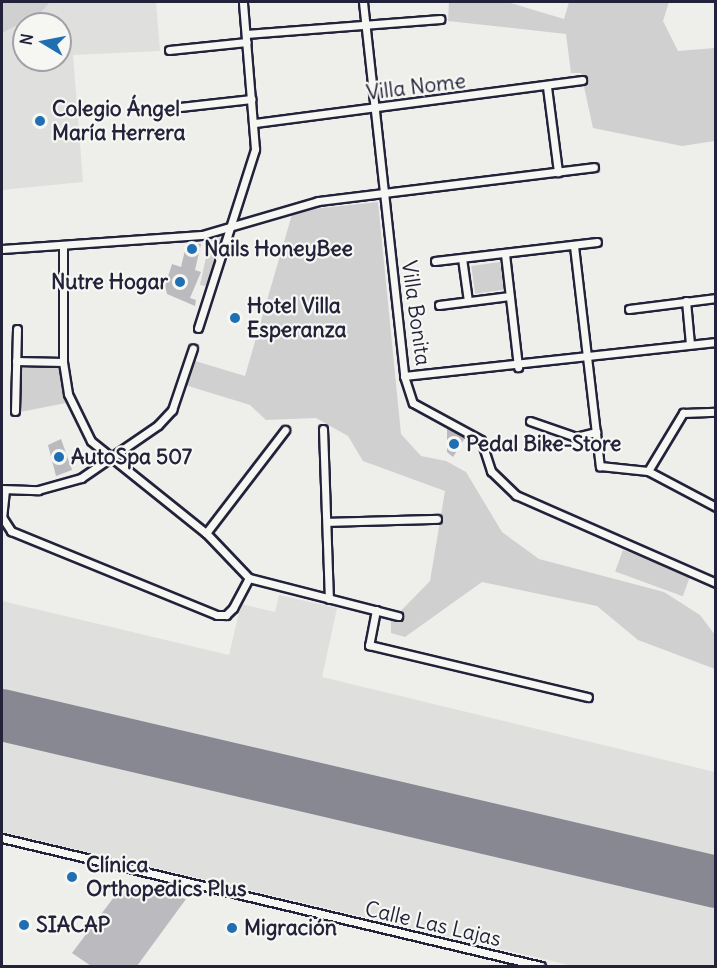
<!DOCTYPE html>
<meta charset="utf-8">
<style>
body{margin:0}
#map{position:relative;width:717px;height:968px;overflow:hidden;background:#eeeeeb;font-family:Delius,sans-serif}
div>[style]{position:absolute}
.built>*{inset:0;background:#dfdfde}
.green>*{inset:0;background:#d0d0d1;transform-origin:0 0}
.runway>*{height:52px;margin:-26px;padding:0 26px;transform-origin:26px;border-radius:26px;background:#888893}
.building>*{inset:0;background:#bbbbbf}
.roads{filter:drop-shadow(2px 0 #22223b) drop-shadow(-2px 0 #22223b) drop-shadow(0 2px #22223b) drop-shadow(0 -2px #22223b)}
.minor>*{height:7px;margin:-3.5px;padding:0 3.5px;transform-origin:3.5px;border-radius:3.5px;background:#f6f6f2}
.dots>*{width:16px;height:16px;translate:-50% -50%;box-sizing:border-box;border:3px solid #f6f6f2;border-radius:50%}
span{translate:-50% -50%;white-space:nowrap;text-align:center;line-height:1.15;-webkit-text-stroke:4.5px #f6f6f2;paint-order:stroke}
.street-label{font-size:21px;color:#22223b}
.poi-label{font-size:21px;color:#22223b;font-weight:700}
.left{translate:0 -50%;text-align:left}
.right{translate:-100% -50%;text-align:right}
.frame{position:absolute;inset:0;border:3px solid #22223b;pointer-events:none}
.north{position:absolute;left:12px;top:12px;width:60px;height:60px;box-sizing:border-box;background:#f6f6f2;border:2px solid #a1a1a9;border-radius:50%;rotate:280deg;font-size:16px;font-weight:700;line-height:24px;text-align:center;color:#22223b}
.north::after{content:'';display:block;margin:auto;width:21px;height:27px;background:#1f6fb2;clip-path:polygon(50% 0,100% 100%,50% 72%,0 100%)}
</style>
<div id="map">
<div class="built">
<div style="clip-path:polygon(evenodd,2px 2px,156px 2px,160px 51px,73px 55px,83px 182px,2px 190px,2px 2px,24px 24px,60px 24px,60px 60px,24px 60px,24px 24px)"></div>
<div style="clip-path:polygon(279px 595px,337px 608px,322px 677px,715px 772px,715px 966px,573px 966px,2px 832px,2px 601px,229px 655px,241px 604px,275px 612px)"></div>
</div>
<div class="green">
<div style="clip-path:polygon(2px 2px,50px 2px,41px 12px,2px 33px)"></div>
<div style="clip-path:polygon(449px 2px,507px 2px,564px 19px,569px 2px,669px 2px,663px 21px,678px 51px,715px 48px,715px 141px,682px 146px,593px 128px,581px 73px,571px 73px,566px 34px,448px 21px)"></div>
<div style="clip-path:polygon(378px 202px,401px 434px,421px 456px,446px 461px,466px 472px,502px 532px,539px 559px,664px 592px,700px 615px,715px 635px,715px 669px,638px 640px,597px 606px,482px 582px,405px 637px,391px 633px,391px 621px,430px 581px,445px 491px,363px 461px,348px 436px,316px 418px,266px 420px,250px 405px,185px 385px,192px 360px,245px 376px,293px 211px)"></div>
<div style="clip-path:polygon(225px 237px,214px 273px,205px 286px,200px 285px,210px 239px)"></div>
<div style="left:500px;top:262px;width:28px;height:29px;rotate:82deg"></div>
<div style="clip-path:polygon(20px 364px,60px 365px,66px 403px,20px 412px)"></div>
<div style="left:623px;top:550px;width:72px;height:23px;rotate:20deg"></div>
</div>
<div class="runway">
<div style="left:2px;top:715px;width:733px;rotate:13.16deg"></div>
</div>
<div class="building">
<div style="clip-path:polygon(187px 242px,201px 244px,195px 270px,201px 272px,190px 298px,196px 300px,195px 306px,167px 294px,165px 286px,172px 264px,181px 267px)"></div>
<div style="clip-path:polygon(447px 428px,465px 438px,453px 457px,447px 452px)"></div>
<div style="clip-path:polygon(61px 439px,72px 470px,56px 476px,48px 445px)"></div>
<div style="clip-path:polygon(123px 885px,186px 899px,137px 966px,91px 966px,72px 953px)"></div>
</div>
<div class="roads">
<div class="minor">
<div style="left:363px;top:2px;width:376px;rotate:83.7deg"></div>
<div style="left:404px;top:376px;width:314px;rotate:-6.2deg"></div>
<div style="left:246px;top:34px;width:195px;rotate:-4.4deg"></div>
<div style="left:169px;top:50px;width:78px;rotate:-5.9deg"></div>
<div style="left:547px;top:87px;width:86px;rotate:82.6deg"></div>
<div style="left:180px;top:107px;width:72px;rotate:-6.3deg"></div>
<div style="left:255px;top:123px;width:330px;rotate:-7.5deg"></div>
<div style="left:63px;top:246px;width:116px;rotate:90deg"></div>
<div style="left:63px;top:362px;width:32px;rotate:81deg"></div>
<div style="left:68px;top:394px;width:52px;rotate:63.9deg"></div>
<div style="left:91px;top:441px;width:147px;rotate:38.7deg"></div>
<div style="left:206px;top:533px;width:62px;rotate:46.3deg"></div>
<div style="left:249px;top:578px;width:154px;rotate:14.3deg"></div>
<div style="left:574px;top:246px;width:222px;rotate:83.3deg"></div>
<div style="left:600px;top:466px;width:48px;rotate:5.9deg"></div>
<div style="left:648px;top:471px;width:77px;rotate:27.9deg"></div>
<div style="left:2px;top:249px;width:200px;rotate:-4deg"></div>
<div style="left:202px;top:235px;width:121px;rotate:-16.3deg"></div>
<div style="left:318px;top:201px;width:278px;rotate:-7deg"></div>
<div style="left:505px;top:254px;width:114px;rotate:83.4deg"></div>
<div style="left:462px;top:258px;width:43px;rotate:82.1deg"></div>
<div style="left:435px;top:261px;width:163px;rotate:-6.7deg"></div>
<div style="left:686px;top:301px;width:43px;rotate:84.7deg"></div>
<div style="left:439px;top:305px;width:71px;rotate:-7.3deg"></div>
<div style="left:629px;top:309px;width:88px;rotate:-7.2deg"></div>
<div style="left:198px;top:328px;width:188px;rotate:-72.3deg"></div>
<div style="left:255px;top:149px;width:147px;rotate:-94.7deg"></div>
<div style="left:16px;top:361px;width:47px;rotate:1.2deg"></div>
<div style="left:404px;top:376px;width:28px;rotate:72deg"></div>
<div style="left:413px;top:403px;width:77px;rotate:28.6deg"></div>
<div style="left:481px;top:440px;width:33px;rotate:72deg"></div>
<div style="left:491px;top:471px;width:35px;rotate:44deg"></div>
<div style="left:516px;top:495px;width:219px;rotate:23.7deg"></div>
<div style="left:15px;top:411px;width:82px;rotate:-88.6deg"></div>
<div style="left:530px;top:421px;width:49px;rotate:19.2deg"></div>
<div style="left:576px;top:437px;width:21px;rotate:-14deg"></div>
<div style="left:323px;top:429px;width:170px;rotate:88deg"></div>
<div style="left:648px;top:471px;width:68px;rotate:-58.9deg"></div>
<div style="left:683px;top:413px;width:33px;rotate:-2deg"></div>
<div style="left:2px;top:489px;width:36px;rotate:2deg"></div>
<div style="left:38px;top:490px;width:45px;rotate:-15.6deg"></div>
<div style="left:81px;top:478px;width:93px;rotate:-34.5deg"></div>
<div style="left:158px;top:425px;width:21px;rotate:-47deg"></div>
<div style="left:172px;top:410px;width:65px;rotate:-71.3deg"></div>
<div style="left:5px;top:490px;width:27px;rotate:96deg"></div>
<div style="left:2px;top:517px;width:17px;rotate:57deg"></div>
<div style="left:11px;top:531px;width:222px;rotate:22.2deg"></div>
<div style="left:217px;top:615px;width:9px"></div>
<div style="left:226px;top:615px;width:10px;rotate:-45deg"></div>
<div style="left:233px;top:608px;width:34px;rotate:-62deg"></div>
<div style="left:327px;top:522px;width:110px;rotate:-1.6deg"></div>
<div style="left:206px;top:533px;width:130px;rotate:-52.5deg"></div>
<div style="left:376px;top:610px;width:36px;rotate:101deg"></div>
<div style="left:369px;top:645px;width:225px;rotate:13.4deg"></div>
<div style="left:2px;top:838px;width:554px;rotate:13.36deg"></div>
</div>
</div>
<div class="dots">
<div style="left:40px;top:121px;background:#1f6fb2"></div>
<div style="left:192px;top:249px;background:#1f6fb2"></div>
<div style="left:180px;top:282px;background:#1f6fb2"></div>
<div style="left:235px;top:318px;background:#1f6fb2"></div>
<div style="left:454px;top:444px;background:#1f6fb2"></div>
<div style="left:59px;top:457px;background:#1f6fb2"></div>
<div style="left:72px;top:877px;background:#1f6fb2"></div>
<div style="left:24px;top:925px;background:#1f6fb2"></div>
<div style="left:232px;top:928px;background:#1f6fb2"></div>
</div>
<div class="street-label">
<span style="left:416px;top:87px;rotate:-7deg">Villa Nome</span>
<span style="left:416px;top:313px;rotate:82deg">Villa Bonita</span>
<span style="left:433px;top:924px;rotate:13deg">Calle Las Lajas</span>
</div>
<div class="poi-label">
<span class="left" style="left:52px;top:121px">Colegio Ángel<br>María Herrera</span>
<span class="left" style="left:204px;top:249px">Nails HoneyBee</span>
<span class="right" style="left:168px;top:282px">Nutre Hogar</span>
<span class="left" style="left:247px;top:318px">Hotel Villa<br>Esperanza</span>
<span class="left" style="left:466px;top:444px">Pedal Bike-Store</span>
<span class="left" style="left:71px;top:457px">AutoSpa 507</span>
<span class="left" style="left:86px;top:877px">Clínica<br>Orthopedics Plus</span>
<span class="left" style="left:36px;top:925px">SIACAP</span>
<span class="left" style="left:244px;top:928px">Migración</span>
</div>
<div class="frame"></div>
<div class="north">N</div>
</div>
